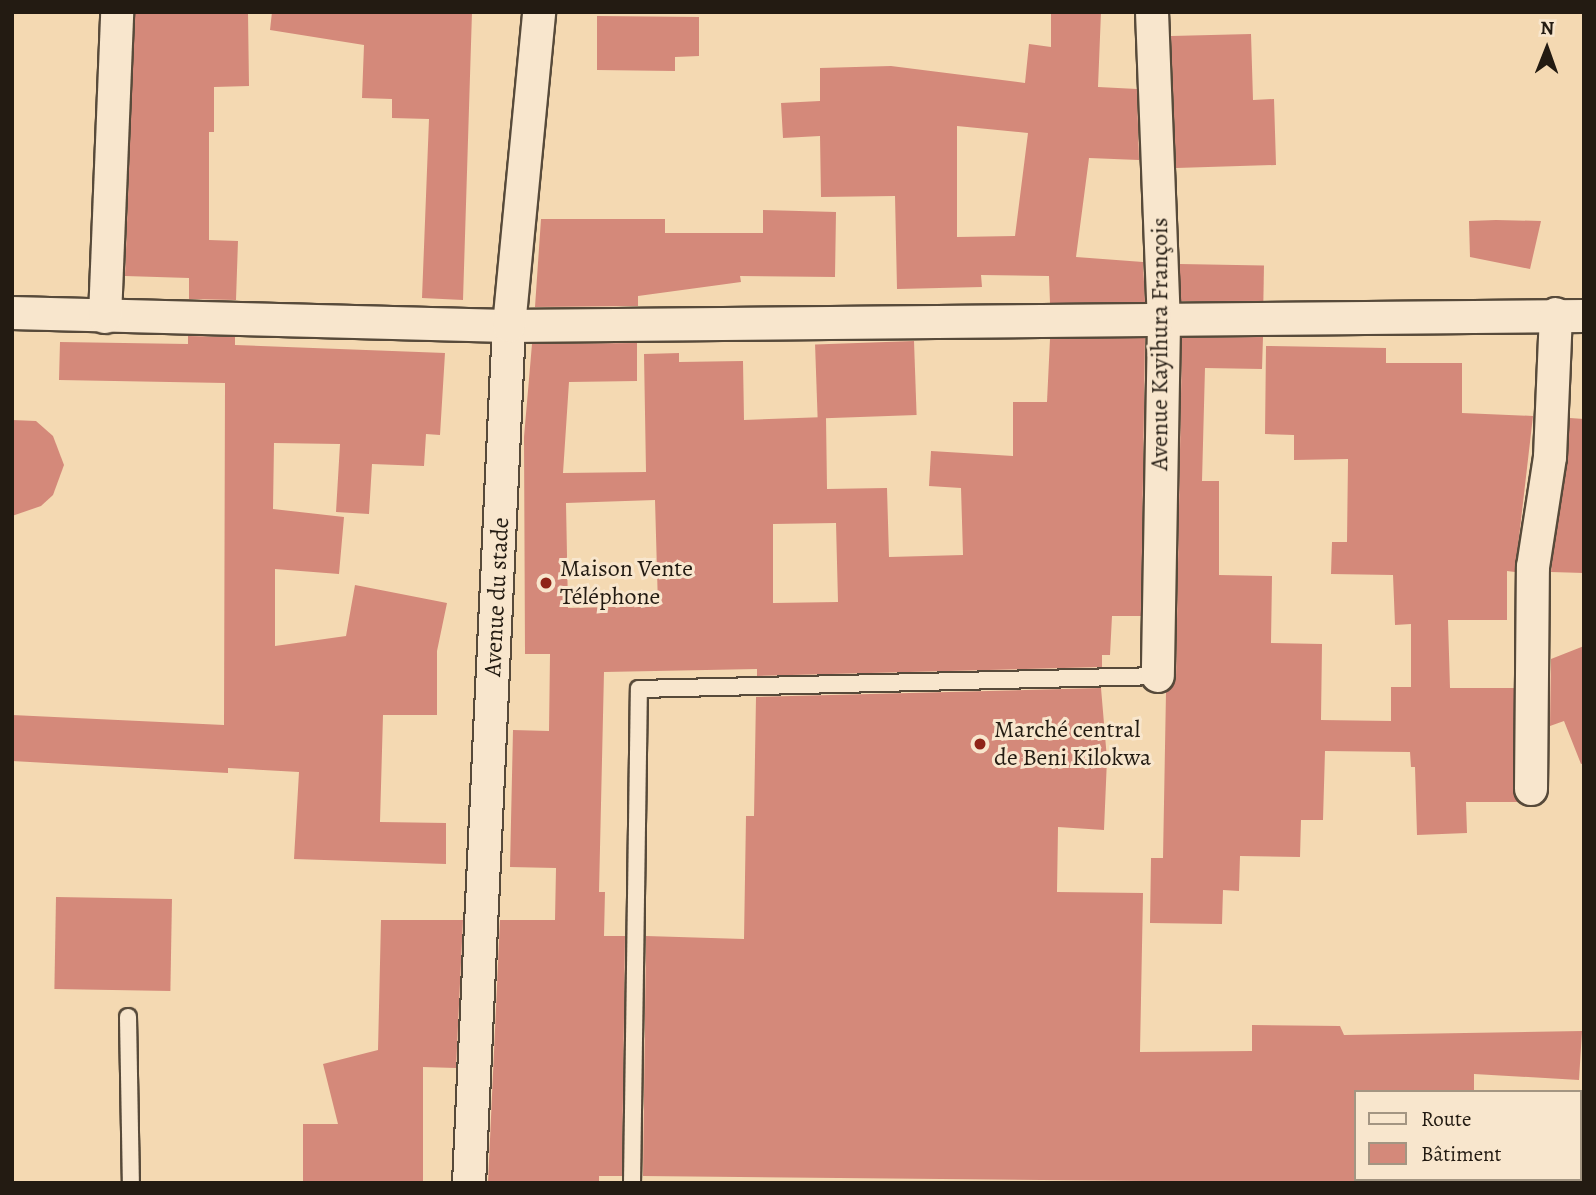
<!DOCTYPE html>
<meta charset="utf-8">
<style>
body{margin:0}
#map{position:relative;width:1596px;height:1195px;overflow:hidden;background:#f4d9b2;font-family:Alegreya,serif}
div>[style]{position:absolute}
.building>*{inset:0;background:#d4897a;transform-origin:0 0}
.roads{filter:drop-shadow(2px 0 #574a3a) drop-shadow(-2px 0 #574a3a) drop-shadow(0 2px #574a3a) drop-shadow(0 -2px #574a3a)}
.service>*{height:16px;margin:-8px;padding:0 8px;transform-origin:8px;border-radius:8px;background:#f8e6cd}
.minor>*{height:32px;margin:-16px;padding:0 16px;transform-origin:16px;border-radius:16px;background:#f8e6cd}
.dots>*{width:19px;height:19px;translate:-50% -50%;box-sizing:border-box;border:4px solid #f8e6cd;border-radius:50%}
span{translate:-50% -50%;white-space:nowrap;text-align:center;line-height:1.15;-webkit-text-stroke:6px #f8e6cd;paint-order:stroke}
.street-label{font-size:24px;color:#231b12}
.poi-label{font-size:24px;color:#231b12}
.left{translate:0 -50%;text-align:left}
.frame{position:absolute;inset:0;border:14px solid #231b12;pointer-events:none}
.legend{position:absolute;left:1354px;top:1090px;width:228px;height:91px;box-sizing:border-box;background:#f8e6cd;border:2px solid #a39582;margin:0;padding:9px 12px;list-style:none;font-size:21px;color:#231b12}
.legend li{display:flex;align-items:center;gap:14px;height:35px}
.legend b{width:35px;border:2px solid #a39582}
.north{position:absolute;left:1512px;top:14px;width:70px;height:70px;-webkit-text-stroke:5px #f8e6cd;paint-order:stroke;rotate:1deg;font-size:19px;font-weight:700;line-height:28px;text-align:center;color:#231b12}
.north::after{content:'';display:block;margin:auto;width:24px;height:32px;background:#231b12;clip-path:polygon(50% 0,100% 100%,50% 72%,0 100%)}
</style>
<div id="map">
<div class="building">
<div style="clip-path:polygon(135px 12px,248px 12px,249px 86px,214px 87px,214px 132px,209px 132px,209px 240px,238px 241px,236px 300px,189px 299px,189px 278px,125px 276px)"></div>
<div style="clip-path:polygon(272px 12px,472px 12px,463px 300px,422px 298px,429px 119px,392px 118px,392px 99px,362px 98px,364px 45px,270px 30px)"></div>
<div style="clip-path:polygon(evenodd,1051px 12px,1101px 12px,1098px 87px,1137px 89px,1139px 160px,1089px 158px,1076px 257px,1143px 262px,1145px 302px,1050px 303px,1049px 276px,981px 275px,982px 287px,897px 289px,895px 196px,821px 197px,820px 136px,783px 138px,781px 103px,820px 101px,820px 68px,891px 66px,1025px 83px,1029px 44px,1051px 47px,1051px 12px,957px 126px,1028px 133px,1015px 236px,957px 237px,957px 126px)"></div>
<div style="clip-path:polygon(597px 16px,699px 17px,699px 56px,675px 57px,675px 71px,597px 70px)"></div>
<div style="clip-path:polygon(1251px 34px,1253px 100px,1274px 99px,1276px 165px,1176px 168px,1171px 36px)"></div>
<div style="clip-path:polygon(763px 210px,836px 212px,835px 277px,740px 276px,741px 282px,638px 296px,638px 306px,535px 307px,541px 219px,665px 219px,665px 233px,763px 233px)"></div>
<div style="clip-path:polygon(1496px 220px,1541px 221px,1530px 269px,1470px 257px,1469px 221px)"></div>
<div style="left:1180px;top:264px;width:84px;height:37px;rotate:1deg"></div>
<div style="clip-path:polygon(188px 336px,235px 337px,235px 345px,445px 353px,440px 435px,426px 434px,424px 466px,372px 464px,369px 514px,336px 512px,340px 444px,274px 443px,273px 509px,344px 517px,339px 574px,275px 569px,275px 646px,346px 636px,355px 585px,447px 603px,437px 651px,437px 715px,383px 715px,380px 822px,446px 823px,446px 864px,294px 859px,299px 772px,228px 768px,228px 773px,12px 761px,12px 715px,224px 725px,225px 383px,59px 380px,60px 342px,188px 344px)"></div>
<div style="clip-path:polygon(1263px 337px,1262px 369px,1205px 368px,1202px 481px,1219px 481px,1219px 575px,1272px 576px,1271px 643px,1322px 644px,1321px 720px,1391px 721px,1391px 687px,1411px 687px,1411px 624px,1395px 625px,1393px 575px,1331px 574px,1332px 542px,1347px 542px,1348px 459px,1294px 460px,1294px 435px,1265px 434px,1266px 346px,1386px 348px,1386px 363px,1462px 363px,1462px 413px,1533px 416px,1515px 572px,1507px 571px,1507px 620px,1448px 620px,1450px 688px,1514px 688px,1513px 789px,1518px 802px,1466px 802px,1467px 833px,1417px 835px,1415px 767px,1411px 767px,1410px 752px,1325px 751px,1323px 820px,1301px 820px,1300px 857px,1240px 856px,1239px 891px,1223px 890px,1222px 924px,1150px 923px,1151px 858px,1163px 858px,1166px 692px,1176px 676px,1182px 338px)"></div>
<div style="clip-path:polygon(evenodd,1145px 338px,1141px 616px,1112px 616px,1110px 655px,1102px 655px,1102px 667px,757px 676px,757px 669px,604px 672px,599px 892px,605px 892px,604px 936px,625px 936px,622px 1176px,599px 1176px,599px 1183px,488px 1183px,500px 920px,555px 920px,556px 868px,510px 867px,513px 730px,549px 731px,550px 654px,525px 654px,524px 437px,532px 344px,637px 343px,637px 381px,569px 382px,563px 473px,646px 472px,644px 354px,679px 353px,679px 362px,743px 361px,744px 420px,826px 417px,827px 489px,887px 488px,889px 557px,963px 555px,961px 488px,929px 486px,931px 451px,1013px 456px,1013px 402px,1047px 402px,1050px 339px,1145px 338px,655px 500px,658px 606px,568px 608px,566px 503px,655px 500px,1145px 338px,836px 523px,838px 602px,773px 603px,773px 524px,836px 523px)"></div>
<div style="left:914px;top:341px;width:74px;height:99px;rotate:88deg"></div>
<div style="clip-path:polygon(1570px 418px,1584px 419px,1584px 573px,1551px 572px)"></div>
<div style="clip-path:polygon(12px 420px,36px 421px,53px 436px,64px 465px,53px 495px,41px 506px,12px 516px)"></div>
<div style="clip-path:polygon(1584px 646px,1584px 763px,1581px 764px,1564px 721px,1550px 726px,1551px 659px)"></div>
<div style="clip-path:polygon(1101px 688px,1107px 759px,1104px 830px,1058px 827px,1057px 892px,1143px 893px,1140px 1052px,1252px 1051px,1252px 1025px,1340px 1026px,1344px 1035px,1582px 1031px,1579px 1080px,1474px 1074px,1474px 1092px,1356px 1092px,1356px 1183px,643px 1176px,646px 936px,744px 939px,746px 816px,754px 816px,756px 697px)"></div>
<div style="left:56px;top:897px;width:116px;height:92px;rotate:1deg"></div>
<div style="clip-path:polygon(381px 920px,463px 920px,456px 1068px,423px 1067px,423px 1183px,303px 1183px,303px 1124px,338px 1124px,323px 1064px,378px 1050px)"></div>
</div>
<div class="roads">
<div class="service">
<div style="left:128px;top:1017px;width:166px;rotate:89deg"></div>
<div style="left:632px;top:1183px;width:494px;rotate:-89.2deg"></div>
<div style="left:639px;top:689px;width:519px;rotate:-1.43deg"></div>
</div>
<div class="minor">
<div style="left:1152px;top:12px;width:311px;rotate:87.8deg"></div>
<div style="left:1164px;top:323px;width:353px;rotate:91deg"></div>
<div style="left:12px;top:313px;width:497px;rotate:1.5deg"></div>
<div style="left:509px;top:326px;width:1075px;rotate:-0.53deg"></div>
<div style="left:105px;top:317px;width:305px;rotate:-87.7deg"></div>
<div style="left:1531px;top:789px;width:222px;rotate:-89.5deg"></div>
<div style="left:1533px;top:567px;width:111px;rotate:-81.2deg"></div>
<div style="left:1550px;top:457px;width:143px;rotate:-87.6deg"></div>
<div style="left:469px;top:1183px;width:858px;rotate:-87.33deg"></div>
<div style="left:509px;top:326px;width:315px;rotate:-84.5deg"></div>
</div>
</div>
<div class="dots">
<div style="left:546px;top:583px;background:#8f2418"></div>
<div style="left:980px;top:744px;background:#8f2418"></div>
</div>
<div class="street-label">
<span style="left:1160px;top:344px;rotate:-90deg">Avenue Kayihura François</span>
<span style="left:497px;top:597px;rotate:-87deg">Avenue du stade</span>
</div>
<div class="poi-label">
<span class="left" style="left:560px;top:583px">Maison Vente<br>Téléphone</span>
<span class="left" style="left:994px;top:744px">Marché central<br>de Beni Kilokwa</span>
</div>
<div class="frame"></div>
<ul class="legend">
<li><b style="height:9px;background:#f8e6cd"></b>Route</li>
<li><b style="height:19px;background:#d4897a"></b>Bâtiment</li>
</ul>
<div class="north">N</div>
</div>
